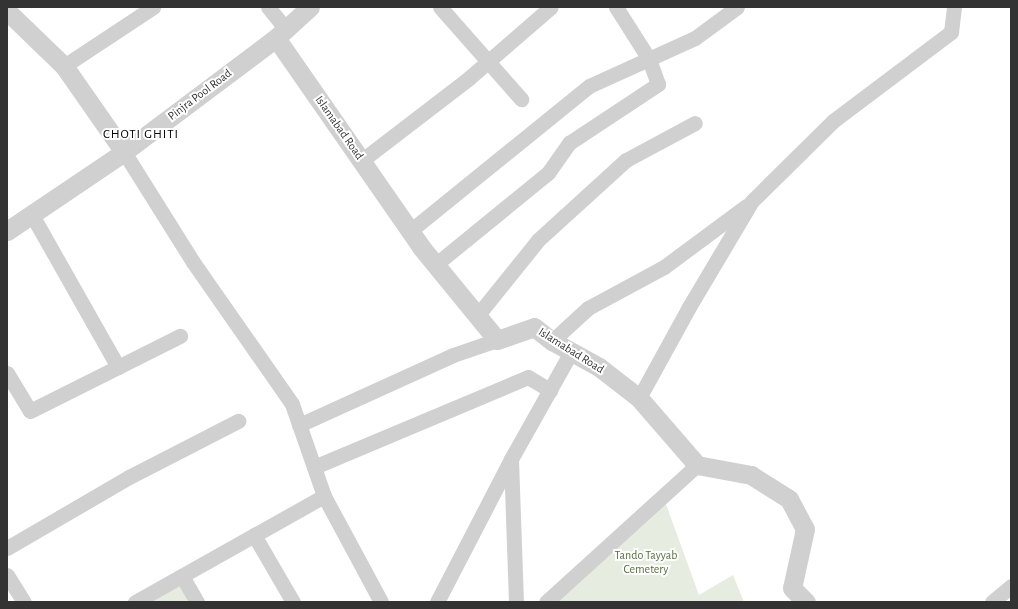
<!DOCTYPE html>
<style>
body{margin:0}
#map{position:relative;width:1018px;height:609px;overflow:hidden;background:#fff;font-family:"Alegreya Sans",sans-serif}
div>[style]{position:absolute}
.green>*{inset:0;background:#e6ecdf}
.minor>*{height:15px;margin:-7.5px;padding:0 7.5px;transform-origin:7.5px;border-radius:7.5px;background:#d0d0d0}
.tertiary>*{height:19px;margin:-9.5px;padding:0 9.5px;transform-origin:9.5px;border-radius:9.5px;background:#d0d0d0}
span{translate:-50% -50%;white-space:nowrap;text-align:center;line-height:1.15;-webkit-text-stroke:4px #fff;paint-order:stroke}
.street-label{font-size:12px;color:#333}
.park-label{font-size:12px;color:#56703f}
.neighbourhood-label{font-size:13px;color:#000;letter-spacing:1px}
.frame{position:absolute;inset:0;border:8px solid #333;pointer-events:none}
</style>
<div id="map">
<div class="green">
<div style="clip-path:polygon(663px 496px,699px 595px,733px 575px,744px 602px,546px 602px)"></div>
<div style="clip-path:polygon(182px 576px,197px 602px,142px 602px)"></div>
</div>
<div class="minor">
<div style="left:268px;top:7px;width:28px;rotate:51deg"></div>
<div style="left:440px;top:7px;width:123px;rotate:48.6deg"></div>
<div style="left:64px;top:66px;width:107px;rotate:-33.5deg"></div>
<div style="left:124px;top:152px;width:130px;rotate:57.9deg"></div>
<div style="left:193px;top:262px;width:173px;rotate:55.1deg"></div>
<div style="left:292px;top:404px;width:97px;rotate:70.8deg"></div>
<div style="left:324px;top:496px;width:217px;rotate:150.7deg"></div>
<div style="left:361px;top:161px;width:136px;rotate:-37.5deg"></div>
<div style="left:469px;top:78px;width:108px;rotate:-40.9deg"></div>
<div style="left:32px;top:215px;width:175px;rotate:60.5deg"></div>
<div style="left:410px;top:231px;width:230px;rotate:-39deg"></div>
<div style="left:589px;top:86px;width:116px;rotate:-24.4deg"></div>
<div style="left:695px;top:38px;width:52px;rotate:-36.4deg"></div>
<div style="left:435px;top:265px;width:146px;rotate:-39.2deg"></div>
<div style="left:548px;top:173px;width:37px;rotate:-55deg"></div>
<div style="left:569px;top:143px;width:107px;rotate:-33.5deg"></div>
<div style="left:658px;top:84px;width:27px;rotate:-110deg"></div>
<div style="left:649px;top:59px;width:62px;rotate:-122.4deg"></div>
<div style="left:477px;top:316px;width:97px;rotate:-51.2deg"></div>
<div style="left:538px;top:240px;width:119px;rotate:-42.3deg"></div>
<div style="left:626px;top:160px;width:78px;rotate:-28.2deg"></div>
<div style="left:552px;top:341px;width:49px;rotate:-42.5deg"></div>
<div style="left:588px;top:308px;width:86px;rotate:-28.3deg"></div>
<div style="left:664px;top:267px;width:102px;rotate:-36.6deg"></div>
<div style="left:7px;top:373px;width:44px;rotate:58.8deg"></div>
<div style="left:30px;top:411px;width:168px;rotate:-26.6deg"></div>
<div style="left:639px;top:398px;width:104px;rotate:-61.2deg"></div>
<div style="left:689px;top:307px;width:123px;rotate:-59.3deg"></div>
<div style="left:752px;top:201px;width:114px;rotate:-44.6deg"></div>
<div style="left:833px;top:121px;width:148px;rotate:-37deg"></div>
<div style="left:951px;top:32px;width:25px;rotate:-83deg"></div>
<div style="left:299px;top:425px;width:169px;rotate:-24.4deg"></div>
<div style="left:453px;top:355px;width:46px;rotate:-18.8deg"></div>
<div style="left:511px;top:459px;width:143px;rotate:88deg"></div>
<div style="left:314px;top:467px;width:232px;rotate:-22.8deg"></div>
<div style="left:528px;top:377px;width:26px;rotate:31deg"></div>
<div style="left:324px;top:496px;width:120px;rotate:61.7deg"></div>
<div style="left:254px;top:535px;width:78px;rotate:59.8deg"></div>
<div style="left:7px;top:548px;width:141px;rotate:-30.2deg"></div>
<div style="left:129px;top:477px;width:123px;rotate:-27.2deg"></div>
<div style="left:7px;top:575px;width:32px;rotate:58deg"></div>
<div style="left:182px;top:576px;width:30px;rotate:60deg"></div>
<div style="left:437px;top:602px;width:161px;rotate:-62.6deg"></div>
<div style="left:511px;top:459px;width:123px;rotate:-60.7deg"></div>
<div style="left:546px;top:602px;width:204px;rotate:-42.2deg"></div>
<div style="left:992px;top:602px;width:25px;rotate:-40deg"></div>
</div>
<div class="tertiary">
<div style="left:7px;top:11px;width:79px;rotate:44deg"></div>
<div style="left:64px;top:66px;width:105px;rotate:55.1deg"></div>
<div style="left:276px;top:38px;width:254px;rotate:55.2deg"></div>
<div style="left:421px;top:247px;width:120px;rotate:50.7deg"></div>
<div style="left:497px;top:340px;width:39px;rotate:-19deg"></div>
<div style="left:534px;top:327px;width:23px;rotate:38deg"></div>
<div style="left:552px;top:341px;width:54px;rotate:29deg"></div>
<div style="left:599px;top:367px;width:51px;rotate:37.8deg"></div>
<div style="left:639px;top:398px;width:89px;rotate:49.1deg"></div>
<div style="left:697px;top:465px;width:55px;rotate:10.5deg"></div>
<div style="left:751px;top:475px;width:45px;rotate:32.3deg"></div>
<div style="left:789px;top:499px;width:34px;rotate:62deg"></div>
<div style="left:805px;top:529px;width:60px;rotate:102.4deg"></div>
<div style="left:792px;top:588px;width:20px;rotate:45deg"></div>
<div style="left:7px;top:231px;width:141px;rotate:-34deg"></div>
<div style="left:124px;top:152px;width:190px;rotate:-36.9deg"></div>
<div style="left:276px;top:38px;width:46px;rotate:-42.4deg"></div>
</div>
<div class="street-label">
<span style="left:200px;top:95px;rotate:-37deg">Pinjra Pool Road</span>
<span style="left:339px;top:128px;rotate:55deg">Islamabad Road</span>
<span style="left:571px;top:351px;rotate:32deg">Islamabad Road</span>
</div>
<div class="park-label">
<span style="left:646px;top:563px">Tando Tayyab<br>Cemetery</span>
</div>
<div class="neighbourhood-label">
<span style="left:141px;top:135px">CHOTI GHITI</span>
</div>
<div class="frame"></div>
</div>
